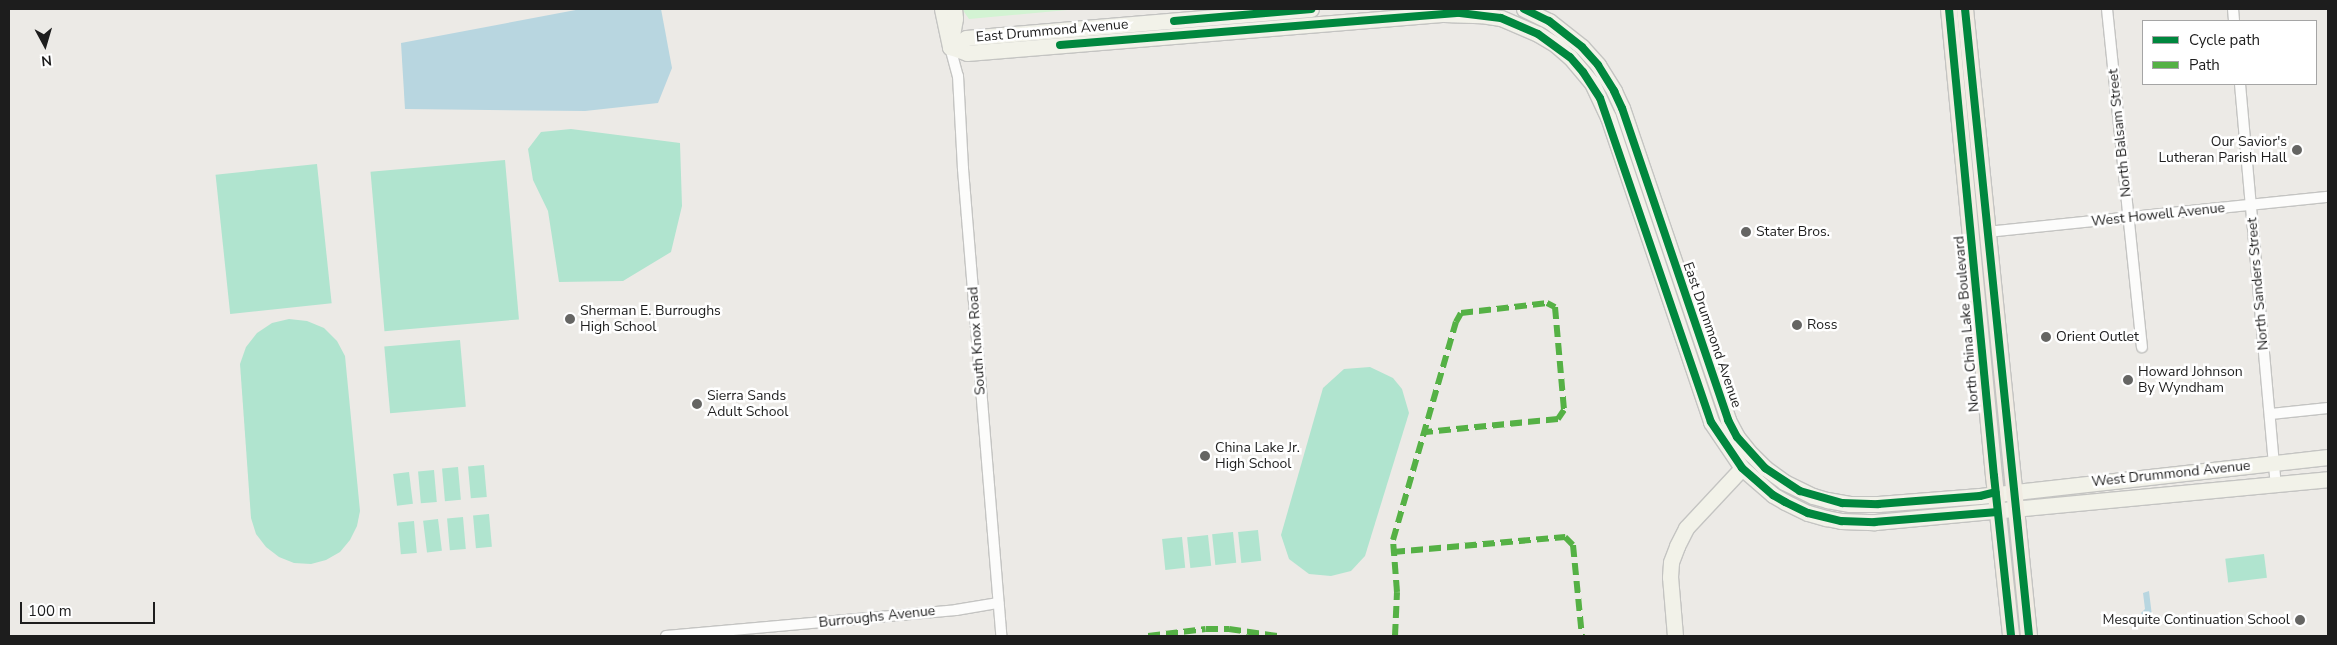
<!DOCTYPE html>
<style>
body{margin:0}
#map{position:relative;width:2337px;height:645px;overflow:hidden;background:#eceae6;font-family:"Nunito Sans",sans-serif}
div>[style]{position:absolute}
.park>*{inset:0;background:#d3f3d3}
.pitch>*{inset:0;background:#b0e4cf;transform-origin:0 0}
.water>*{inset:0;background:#b8d6e0}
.roads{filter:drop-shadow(1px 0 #c4c4c2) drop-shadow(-1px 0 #c4c4c2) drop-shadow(0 1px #c4c4c2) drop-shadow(0 -1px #c4c4c2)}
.street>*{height:10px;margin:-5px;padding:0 5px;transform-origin:5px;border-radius:5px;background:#fcfcfb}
.secondary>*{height:15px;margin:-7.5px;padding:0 7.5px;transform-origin:7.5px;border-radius:7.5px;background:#f2f2e9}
.primary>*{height:16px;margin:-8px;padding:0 8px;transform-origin:8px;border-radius:8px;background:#f1ece3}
.quiet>*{height:6px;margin-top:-3px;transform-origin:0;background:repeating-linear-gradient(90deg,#55b145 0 12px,transparent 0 18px)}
.cycleway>*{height:8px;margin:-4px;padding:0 4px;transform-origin:4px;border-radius:4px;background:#00873e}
.dots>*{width:14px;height:14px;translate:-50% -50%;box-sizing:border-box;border:2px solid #fff;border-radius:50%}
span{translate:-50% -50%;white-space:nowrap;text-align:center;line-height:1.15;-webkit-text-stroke:5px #fff;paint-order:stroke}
.street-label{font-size:14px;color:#1d1d1d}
.poi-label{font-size:14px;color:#1d1d1d}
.right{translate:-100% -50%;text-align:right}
.left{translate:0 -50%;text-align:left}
.frame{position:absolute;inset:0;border:10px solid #1d1d1d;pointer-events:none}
.legend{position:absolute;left:2142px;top:20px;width:175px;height:65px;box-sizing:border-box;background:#fff;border:1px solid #a5a5a5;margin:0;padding:6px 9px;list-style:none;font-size:15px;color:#1d1d1d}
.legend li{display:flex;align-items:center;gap:10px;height:25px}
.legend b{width:25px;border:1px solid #a5a5a5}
.north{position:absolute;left:20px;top:20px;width:50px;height:50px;-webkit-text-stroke:4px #fff;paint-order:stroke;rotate:174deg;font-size:14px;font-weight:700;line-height:20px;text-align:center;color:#1d1d1d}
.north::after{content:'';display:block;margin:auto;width:18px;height:22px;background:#1d1d1d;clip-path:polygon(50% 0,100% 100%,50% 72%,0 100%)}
.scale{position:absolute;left:20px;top:602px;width:135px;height:22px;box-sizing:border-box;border:2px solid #1d1d1d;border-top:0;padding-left:6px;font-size:15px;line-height:18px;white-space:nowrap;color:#1d1d1d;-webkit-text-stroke:4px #fff;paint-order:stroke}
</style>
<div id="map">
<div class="park">
<div style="clip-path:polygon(962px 9px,1078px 9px,969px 19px)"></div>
</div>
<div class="pitch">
<div style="clip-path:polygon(571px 129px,680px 143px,682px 206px,671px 252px,623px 281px,559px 282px,548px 211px,533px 180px,528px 149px,541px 132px)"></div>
<div style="left:505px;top:160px;width:160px;height:135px;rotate:85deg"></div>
<div style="left:317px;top:164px;width:140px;height:102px;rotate:84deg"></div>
<div style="clip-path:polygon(289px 319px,307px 321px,324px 328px,337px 341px,345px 356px,360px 511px,357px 526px,350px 540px,340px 552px,326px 560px,311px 564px,294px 563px,279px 557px,266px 547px,256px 534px,251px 518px,240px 364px,246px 347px,257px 333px,272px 323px)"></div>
<div style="left:460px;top:340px;width:67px;height:76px;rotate:85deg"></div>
<div style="clip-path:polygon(1370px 367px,1393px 378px,1402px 389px,1409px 413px,1365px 556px,1351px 571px,1331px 576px,1309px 574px,1289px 559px,1281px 535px,1323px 388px,1344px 369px)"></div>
<div style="left:484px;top:465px;width:32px;height:16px;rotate:85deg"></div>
<div style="left:458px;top:467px;width:33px;height:16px;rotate:85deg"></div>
<div style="left:434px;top:470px;width:32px;height:16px;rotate:85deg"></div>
<div style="left:409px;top:472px;width:32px;height:16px;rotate:83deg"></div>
<div style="left:489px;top:514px;width:33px;height:16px;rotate:85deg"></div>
<div style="left:463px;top:517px;width:32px;height:16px;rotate:85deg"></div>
<div style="left:438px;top:519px;width:32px;height:15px;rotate:83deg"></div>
<div style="left:414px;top:521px;width:32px;height:16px;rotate:85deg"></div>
<div style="left:1258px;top:530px;width:31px;height:20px;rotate:84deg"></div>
<div style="left:1233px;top:532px;width:31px;height:21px;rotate:84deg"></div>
<div style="left:1208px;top:535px;width:31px;height:21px;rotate:84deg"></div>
<div style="left:1182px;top:537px;width:31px;height:20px;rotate:84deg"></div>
<div style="left:2264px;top:554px;width:24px;height:39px;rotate:83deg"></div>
</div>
<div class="water">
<div style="clip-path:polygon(581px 9px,661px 9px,672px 68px,658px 103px,585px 111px,405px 109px,401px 43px)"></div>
<div style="clip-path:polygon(2149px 591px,2152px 616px,2144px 617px,2141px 613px,2145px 609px,2143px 593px)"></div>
</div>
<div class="roads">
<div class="street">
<div style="left:2107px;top:9px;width:340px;rotate:84.1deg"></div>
<div style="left:2233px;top:9px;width:12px;rotate:85deg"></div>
<div style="left:950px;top:47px;width:30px;rotate:75deg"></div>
<div style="left:958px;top:76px;width:93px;rotate:86.9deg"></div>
<div style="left:963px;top:169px;width:469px;rotate:85.3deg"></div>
<div style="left:2240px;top:84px;width:402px;rotate:84.9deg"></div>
<div style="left:1987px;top:232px;width:343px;rotate:-5.9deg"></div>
<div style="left:2271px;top:414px;width:57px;rotate:-6deg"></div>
<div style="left:666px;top:636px;width:291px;rotate:-5.1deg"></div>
<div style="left:956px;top:610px;width:43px;rotate:-9.5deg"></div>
</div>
<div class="secondary">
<div style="left:942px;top:9px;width:39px;rotate:78deg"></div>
<div style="left:1524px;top:9px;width:28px;rotate:26deg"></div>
<div style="left:1549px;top:21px;width:42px;rotate:38.2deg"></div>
<div style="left:1582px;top:47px;width:24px;rotate:48deg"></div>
<div style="left:1598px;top:65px;width:31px;rotate:58deg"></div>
<div style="left:1614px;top:91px;width:19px;rotate:65deg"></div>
<div style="left:1622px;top:108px;width:330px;rotate:71.2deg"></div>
<div style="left:1728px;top:420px;width:19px;rotate:62deg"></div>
<div style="left:1737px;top:437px;width:22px;rotate:51deg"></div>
<div style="left:1751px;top:454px;width:20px;rotate:45deg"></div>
<div style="left:1765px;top:468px;width:24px;rotate:36deg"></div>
<div style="left:1784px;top:482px;width:32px;rotate:26deg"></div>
<div style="left:1813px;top:496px;width:15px;rotate:16deg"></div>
<div style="left:1827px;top:500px;width:23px;rotate:10deg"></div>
<div style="left:1850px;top:504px;width:28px"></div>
<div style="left:1878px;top:504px;width:102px;rotate:-4.5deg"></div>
<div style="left:1980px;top:496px;width:350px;rotate:-6.4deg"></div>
<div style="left:951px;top:41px;width:23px;rotate:-80deg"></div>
<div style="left:955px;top:18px;width:9px;rotate:-96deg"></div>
<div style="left:950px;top:47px;width:18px;rotate:19deg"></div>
<div style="left:967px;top:53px;width:479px;rotate:-4.7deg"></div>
<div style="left:1444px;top:14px;width:37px;rotate:2deg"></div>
<div style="left:1481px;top:15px;width:20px;rotate:9deg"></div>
<div style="left:1501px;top:18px;width:40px;rotate:23.4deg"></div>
<div style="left:1538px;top:34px;width:21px;rotate:31deg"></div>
<div style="left:1556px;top:45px;width:18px;rotate:41deg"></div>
<div style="left:1570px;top:57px;width:34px;rotate:50deg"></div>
<div style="left:1592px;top:83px;width:38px;rotate:65deg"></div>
<div style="left:1608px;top:117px;width:322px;rotate:71.3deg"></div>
<div style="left:1711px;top:422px;width:55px;rotate:56deg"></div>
<div style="left:1742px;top:468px;width:41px;rotate:41.1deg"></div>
<div style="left:1773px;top:495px;width:14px;rotate:30deg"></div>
<div style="left:1785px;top:502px;width:25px;rotate:26deg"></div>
<div style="left:1808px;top:513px;width:19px;rotate:16deg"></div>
<div style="left:1826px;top:518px;width:15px;rotate:11deg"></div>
<div style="left:1841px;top:521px;width:34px;rotate:2deg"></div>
<div style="left:1875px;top:522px;width:455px;rotate:-5.4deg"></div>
<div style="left:950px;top:47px;width:18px;rotate:-29deg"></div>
<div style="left:966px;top:38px;width:346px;rotate:-4.8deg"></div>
<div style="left:1675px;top:636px;width:59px;rotate:-94.8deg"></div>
<div style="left:1670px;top:577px;width:15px;rotate:-86deg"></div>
<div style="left:1671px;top:562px;width:17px;rotate:-69deg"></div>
<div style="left:1677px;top:546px;width:20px;rotate:-63deg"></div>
<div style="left:1686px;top:528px;width:82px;rotate:-47deg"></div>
</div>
<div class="primary">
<div style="left:1949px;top:9px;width:469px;rotate:84.5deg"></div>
<div style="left:1994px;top:476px;width:161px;rotate:83.9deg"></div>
<div style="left:1965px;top:9px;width:630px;rotate:84.17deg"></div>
</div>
</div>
<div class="quiet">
<div style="left:1393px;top:552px;width:173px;rotate:-5deg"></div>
<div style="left:1565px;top:537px;width:11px;rotate:45deg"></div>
<div style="left:1573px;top:545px;width:91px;rotate:84.4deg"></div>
<div style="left:1148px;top:636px;width:58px;rotate:-6.9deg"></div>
<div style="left:1206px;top:629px;width:23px"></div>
<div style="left:1229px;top:629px;width:49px;rotate:8.3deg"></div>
<div style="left:1395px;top:636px;width:44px;rotate:-87.4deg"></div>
<div style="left:1397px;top:592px;width:52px;rotate:-94.4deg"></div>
<div style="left:1393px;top:540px;width:227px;rotate:-73.9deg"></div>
<div style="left:1456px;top:322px;width:10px;rotate:-61deg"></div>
<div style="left:1461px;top:313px;width:87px;rotate:-6.6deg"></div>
<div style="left:1547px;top:303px;width:9px;rotate:27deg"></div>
<div style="left:1555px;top:307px;width:103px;rotate:85deg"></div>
<div style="left:1564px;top:410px;width:11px;rotate:124deg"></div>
<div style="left:1558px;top:419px;width:133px;rotate:174.4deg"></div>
</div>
<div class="cycleway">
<div style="left:1524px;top:9px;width:28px;rotate:26deg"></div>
<div style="left:1549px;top:21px;width:42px;rotate:38.2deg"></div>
<div style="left:1582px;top:47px;width:24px;rotate:48deg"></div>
<div style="left:1598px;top:65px;width:31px;rotate:58deg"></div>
<div style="left:1614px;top:91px;width:19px;rotate:65deg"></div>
<div style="left:1622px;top:108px;width:330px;rotate:71.2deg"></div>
<div style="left:1728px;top:420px;width:19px;rotate:62deg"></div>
<div style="left:1737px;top:437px;width:42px;rotate:47.9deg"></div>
<div style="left:1765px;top:468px;width:42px;rotate:33.3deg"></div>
<div style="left:1800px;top:491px;width:44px;rotate:15.9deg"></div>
<div style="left:1842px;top:503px;width:36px;rotate:2deg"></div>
<div style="left:1878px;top:504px;width:102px;rotate:-4.5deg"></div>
<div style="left:1980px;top:496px;width:16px;rotate:-14deg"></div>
<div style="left:1949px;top:9px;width:469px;rotate:84.5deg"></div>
<div style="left:1994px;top:476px;width:161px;rotate:83.9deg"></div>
<div style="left:1965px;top:9px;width:630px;rotate:84.17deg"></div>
<div style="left:1174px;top:21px;width:138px;rotate:-5deg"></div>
<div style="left:1060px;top:45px;width:401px;rotate:-4.6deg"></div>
<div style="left:1460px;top:13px;width:41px;rotate:7deg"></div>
<div style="left:1501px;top:18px;width:40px;rotate:23.4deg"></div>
<div style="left:1538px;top:34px;width:39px;rotate:36deg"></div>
<div style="left:1570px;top:57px;width:20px;rotate:49deg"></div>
<div style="left:1583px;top:72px;width:31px;rotate:57deg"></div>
<div style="left:1600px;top:98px;width:342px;rotate:71.1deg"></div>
<div style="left:1711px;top:422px;width:55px;rotate:56deg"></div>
<div style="left:1742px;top:468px;width:41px;rotate:41.1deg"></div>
<div style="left:1773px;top:495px;width:14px;rotate:30deg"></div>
<div style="left:1785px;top:502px;width:25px;rotate:26deg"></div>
<div style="left:1808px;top:513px;width:34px;rotate:14deg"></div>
<div style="left:1841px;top:521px;width:34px;rotate:2deg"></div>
<div style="left:1875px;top:522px;width:122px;rotate:-4.7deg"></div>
</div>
<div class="dots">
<div style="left:2297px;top:150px;background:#656563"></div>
<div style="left:1746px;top:232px;background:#656563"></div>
<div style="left:570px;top:319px;background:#656563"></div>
<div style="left:1797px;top:325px;background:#656563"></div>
<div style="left:2046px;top:337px;background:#656563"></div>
<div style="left:2128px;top:380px;background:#656563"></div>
<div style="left:697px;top:404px;background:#656563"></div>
<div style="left:1205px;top:456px;background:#656563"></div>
<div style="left:2300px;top:620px;background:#656563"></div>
</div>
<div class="street-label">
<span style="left:1052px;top:31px;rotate:-5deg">East Drummond Avenue</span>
<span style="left:2120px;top:133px;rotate:-96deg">North Balsam Street</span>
<span style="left:2158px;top:215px;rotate:-6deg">West Howell Avenue</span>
<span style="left:2258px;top:284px;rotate:-95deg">North Sanders Street</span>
<span style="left:1967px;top:324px;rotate:-95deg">North China Lake Boulevard</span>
<span style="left:1712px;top:335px;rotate:71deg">East Drummond Avenue</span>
<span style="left:977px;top:341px;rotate:-94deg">South Knox Road</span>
<span style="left:2171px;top:474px;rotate:-6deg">West Drummond Avenue</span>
<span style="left:877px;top:617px;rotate:-6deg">Burroughs Avenue</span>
</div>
<div class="poi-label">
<span class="right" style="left:2287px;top:150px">Our Savior's<br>Lutheran Parish Hall</span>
<span class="left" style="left:1756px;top:232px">Stater Bros.</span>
<span class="left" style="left:580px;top:319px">Sherman E. Burroughs<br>High School</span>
<span class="left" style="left:1807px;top:325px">Ross</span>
<span class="left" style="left:2056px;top:337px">Orient Outlet</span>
<span class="left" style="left:2138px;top:380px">Howard Johnson<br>By Wyndham</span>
<span class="left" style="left:707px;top:404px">Sierra Sands<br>Adult School</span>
<span class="left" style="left:1215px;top:456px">China Lake Jr.<br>High School</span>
<span class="right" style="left:2290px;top:620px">Mesquite Continuation School</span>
</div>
<div class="frame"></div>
<ul class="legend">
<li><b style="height:6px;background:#00873e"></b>Cycle path</li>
<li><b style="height:6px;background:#55b145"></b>Path</li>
</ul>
<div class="north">N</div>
<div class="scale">100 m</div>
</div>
